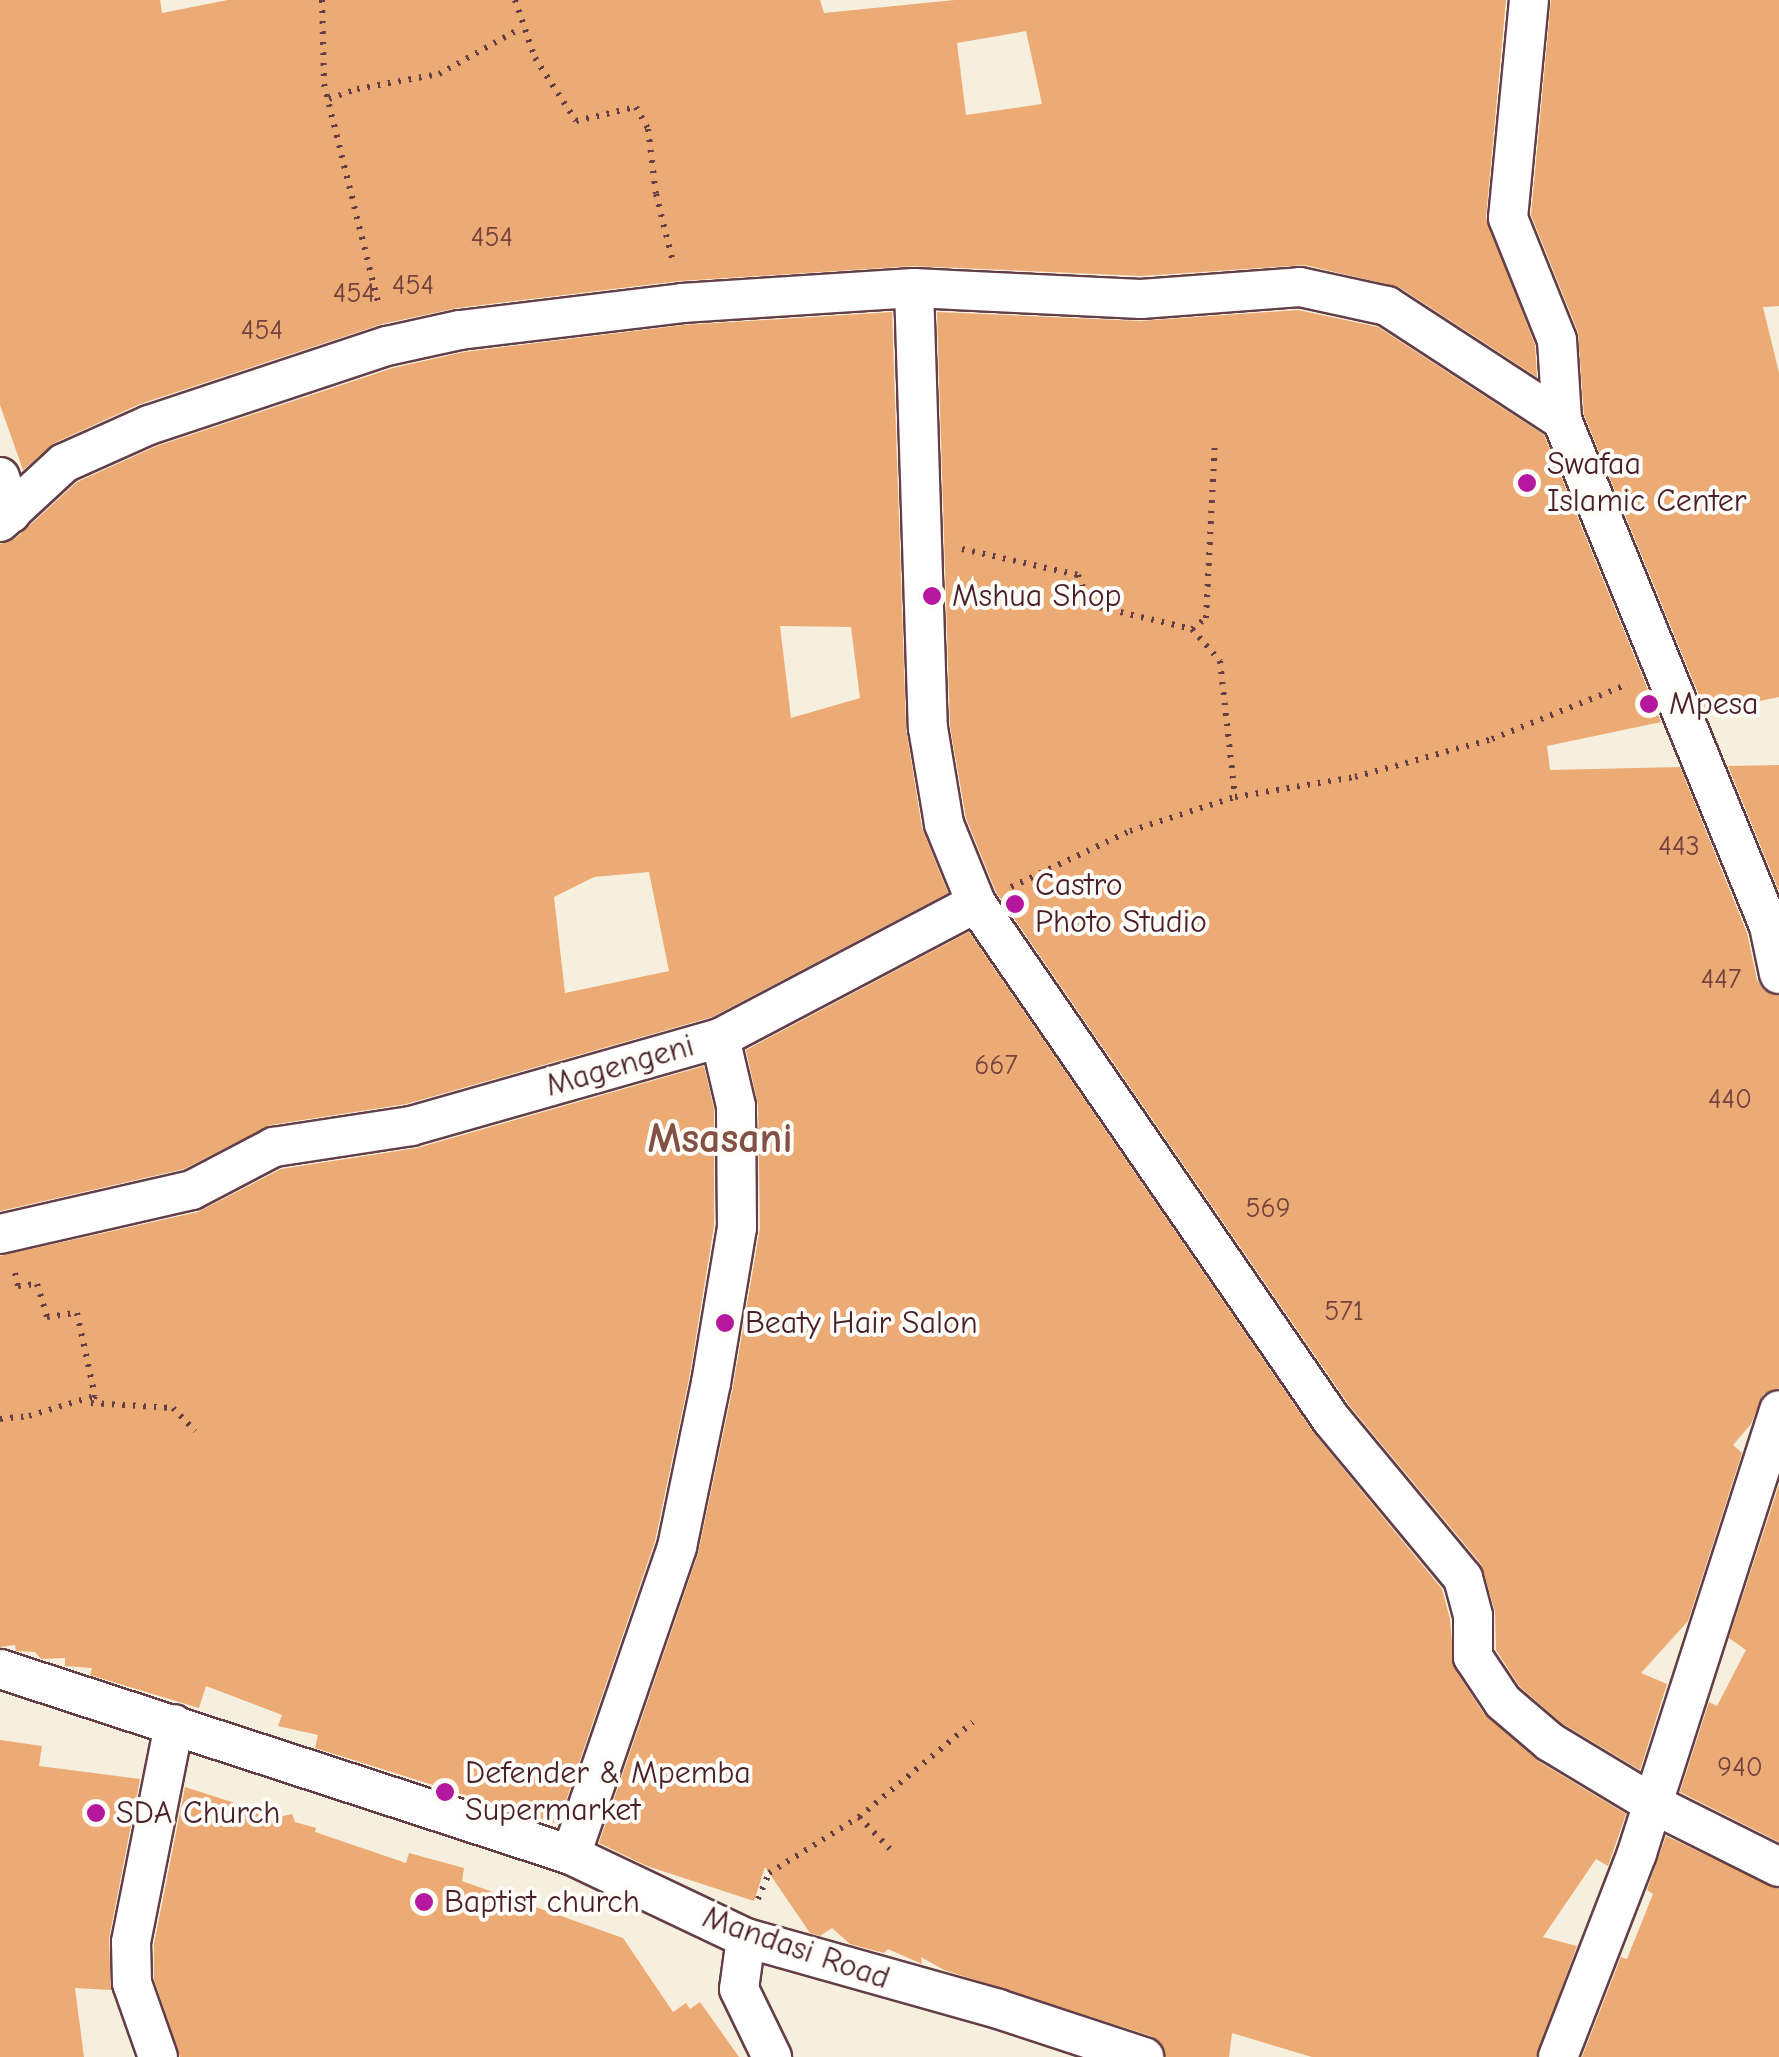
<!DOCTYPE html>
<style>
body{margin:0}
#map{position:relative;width:1779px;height:2057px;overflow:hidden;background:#f6efdd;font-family:"Comic Neue",sans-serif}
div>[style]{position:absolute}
.building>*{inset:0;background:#ecaa75}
.path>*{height:6px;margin-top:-3px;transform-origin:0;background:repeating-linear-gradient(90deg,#643e46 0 2.5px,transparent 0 10.5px)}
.roads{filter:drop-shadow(2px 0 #643e46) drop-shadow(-2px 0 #643e46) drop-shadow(0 2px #643e46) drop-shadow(0 -2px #643e46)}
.minor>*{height:38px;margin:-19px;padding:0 19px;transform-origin:19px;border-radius:19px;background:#fff}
.dots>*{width:28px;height:28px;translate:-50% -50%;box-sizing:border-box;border:5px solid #fdfcf7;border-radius:50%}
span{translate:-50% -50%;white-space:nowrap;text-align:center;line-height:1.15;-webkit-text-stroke:8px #fdfcf7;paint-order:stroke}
.number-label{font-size:28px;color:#72423e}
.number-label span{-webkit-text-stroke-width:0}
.poi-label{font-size:32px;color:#4a1f2b}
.left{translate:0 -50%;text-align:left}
.street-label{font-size:32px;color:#4a1f2b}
.district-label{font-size:42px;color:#835045;font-weight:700}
</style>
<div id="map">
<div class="building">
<div style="clip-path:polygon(evenodd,0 0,160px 0,162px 13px,228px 0,820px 0,824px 13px,955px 0,1506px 0,1486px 217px,1535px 345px,1537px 377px,1399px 287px,1305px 265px,1141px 276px,913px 266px,679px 281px,457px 308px,382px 324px,140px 404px,54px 443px,23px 470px,0 405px,0 0,1026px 31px,1042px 104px,966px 115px,957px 43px,1026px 31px)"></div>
<div style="clip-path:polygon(1551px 0,1779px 0,1779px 306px,1763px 307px,1779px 373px,1779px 697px,1706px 712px,1584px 415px,1578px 332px,1531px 215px)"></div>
<div style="clip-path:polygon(1298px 310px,1378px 327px,1544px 435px,1661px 722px,1547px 746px,1550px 770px,1680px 767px,1747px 933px,1757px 980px,1763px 990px,1779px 996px,1779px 1388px,1763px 1394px,1751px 1424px,1733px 1445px,1742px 1453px,1688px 1621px,1641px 1673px,1667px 1684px,1640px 1770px,1563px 1724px,1520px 1687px,1496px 1650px,1495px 1611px,1481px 1564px,1349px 1405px,996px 892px,966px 818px,950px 726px,937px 312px,1140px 321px)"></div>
<div style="clip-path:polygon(evenodd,892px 312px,906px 729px,922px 828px,948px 893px,712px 1017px,406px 1104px,270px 1125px,184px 1169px,0 1211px,0 544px,15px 539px,77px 482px,157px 446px,393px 368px,464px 352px,684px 325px,892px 312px,780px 626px,851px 627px,860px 698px,791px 718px,780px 626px,892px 312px,649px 872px,669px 971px,565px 993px,554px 897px,594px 877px,649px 872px)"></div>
<div style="clip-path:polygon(1779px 765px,1779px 891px,1728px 766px)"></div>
<div style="clip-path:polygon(969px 932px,1313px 1432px,1442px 1589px,1450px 1619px,1454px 1668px,1484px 1714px,1538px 1761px,1626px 1814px,1608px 1866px,1596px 1859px,1543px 1937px,1577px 1946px,1536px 2057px,1312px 2057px,1232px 2033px,1229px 2057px,1166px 2057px,1161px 2043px,1151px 2036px,944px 1970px,921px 1957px,922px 1964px,888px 1949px,884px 1953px,850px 1944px,832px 1928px,820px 1936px,810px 1933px,765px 1867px,754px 1901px,647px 1866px,599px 1843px,698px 1554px,733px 1387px,760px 1228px,758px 1105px,746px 1050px)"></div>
<div style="clip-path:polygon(704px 1066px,714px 1109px,714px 1226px,689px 1379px,655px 1541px,558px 1824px,315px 1748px,318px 1735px,278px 1726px,282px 1715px,206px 1686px,199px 1708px,90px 1675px,92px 1668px,65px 1666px,65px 1658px,41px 1659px,35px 1652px,16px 1651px,15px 1645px,0 1647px,0 1256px,198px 1212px,281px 1169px,417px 1148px)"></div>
<div style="clip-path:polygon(1779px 1485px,1779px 1842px,1680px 1792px,1709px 1702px,1717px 1706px,1746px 1650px,1729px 1638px)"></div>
<div style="clip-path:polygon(0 1740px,42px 1746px,39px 1766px,140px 1779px,109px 1938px,111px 1990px,75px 1988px,84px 2057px,0 2057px)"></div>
<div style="clip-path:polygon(185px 1787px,279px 1817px,292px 1814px,295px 1822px,316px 1828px,315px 1832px,406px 1863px,409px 1853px,464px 1868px,462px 1881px,623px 1938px,673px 2012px,686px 2003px,690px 2009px,700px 2002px,739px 2057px,180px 2057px,154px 1979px,154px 1944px)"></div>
<div style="clip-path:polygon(1666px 1836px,1779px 1889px,1779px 2057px,1582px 2057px,1621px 1957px,1627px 1959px,1653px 1894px,1647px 1890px)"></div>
</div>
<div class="path">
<div style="left:322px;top:0;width:84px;rotate:88.6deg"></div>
<div style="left:324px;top:84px;width:229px;rotate:76.1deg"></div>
<div style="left:515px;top:0;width:61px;rotate:71deg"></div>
<div style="left:535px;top:58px;width:75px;rotate:56.9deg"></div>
<div style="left:576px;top:121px;width:62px;rotate:-13.1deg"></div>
<div style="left:636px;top:107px;width:25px;rotate:61deg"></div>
<div style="left:648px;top:129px;width:65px;rotate:83deg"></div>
<div style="left:656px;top:194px;width:70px;rotate:76deg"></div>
<div style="left:329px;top:99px;width:30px;rotate:-20deg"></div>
<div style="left:357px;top:89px;width:83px;rotate:-10.4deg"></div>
<div style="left:439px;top:74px;width:94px;rotate:-29.3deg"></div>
<div style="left:962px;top:549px;width:119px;rotate:12.6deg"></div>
<div style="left:1078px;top:575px;width:32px;rotate:68deg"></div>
<div style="left:1090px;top:605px;width:105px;rotate:13.2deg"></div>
<div style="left:1192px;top:629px;width:18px;rotate:-38deg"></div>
<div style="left:1206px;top:618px;width:178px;rotate:-87.1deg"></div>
<div style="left:1192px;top:629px;width:43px;rotate:48.8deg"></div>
<div style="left:1220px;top:661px;width:136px;rotate:83.7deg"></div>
<div style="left:1011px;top:887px;width:132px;rotate:-25.2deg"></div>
<div style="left:1130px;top:831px;width:110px;rotate:-17.9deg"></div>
<div style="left:1235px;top:797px;width:122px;rotate:-9.5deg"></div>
<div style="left:1355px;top:777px;width:142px;rotate:-15.5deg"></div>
<div style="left:1492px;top:739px;width:147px;rotate:-22deg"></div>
<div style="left:15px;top:1273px;width:13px;rotate:77deg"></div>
<div style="left:18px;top:1286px;width:19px;rotate:-6deg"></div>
<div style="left:37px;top:1284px;width:34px;rotate:73deg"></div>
<div style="left:47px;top:1317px;width:30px;rotate:-8deg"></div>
<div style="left:77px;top:1313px;width:85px;rotate:77.8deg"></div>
<div style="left:0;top:1419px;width:29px;rotate:-6deg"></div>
<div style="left:29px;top:1416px;width:69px;rotate:-16.9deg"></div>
<div style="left:95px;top:1396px;width:8px;rotate:120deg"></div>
<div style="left:91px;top:1403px;width:82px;rotate:3.5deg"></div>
<div style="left:173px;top:1408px;width:32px;rotate:46deg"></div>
<div style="left:859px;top:1817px;width:46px;rotate:45.9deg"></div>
<div style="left:758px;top:1899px;width:28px;rotate:-67deg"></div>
<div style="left:769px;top:1873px;width:106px;rotate:-31.9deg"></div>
<div style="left:859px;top:1817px;width:148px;rotate:-39.8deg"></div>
</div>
<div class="roads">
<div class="minor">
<div style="left:1529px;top:0;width:219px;rotate:95.5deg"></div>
<div style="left:1508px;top:218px;width:131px;rotate:68.1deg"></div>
<div style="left:1557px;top:340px;width:80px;rotate:86.4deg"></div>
<div style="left:914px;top:288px;width:440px;rotate:88.2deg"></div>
<div style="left:928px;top:728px;width:97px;rotate:80.5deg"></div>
<div style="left:944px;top:824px;width:85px;rotate:67.9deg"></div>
<div style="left:976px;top:903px;width:626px;rotate:55.47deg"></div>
<div style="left:1331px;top:1419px;width:207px;rotate:50.3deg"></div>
<div style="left:1463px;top:1578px;width:39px;rotate:75deg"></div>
<div style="left:1473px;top:1616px;width:41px;rotate:90deg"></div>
<div style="left:1473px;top:1657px;width:54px;rotate:56.3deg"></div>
<div style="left:1503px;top:1702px;width:62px;rotate:40.4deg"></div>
<div style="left:1550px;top:1742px;width:118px;rotate:31.1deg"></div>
<div style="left:1651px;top:1803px;width:143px;rotate:26.6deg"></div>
<div style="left:0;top:477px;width:38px;rotate:73deg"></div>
<div style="left:0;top:522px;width:87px;rotate:-42.7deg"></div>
<div style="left:64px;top:463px;width:93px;rotate:-24.1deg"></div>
<div style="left:149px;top:425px;width:251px;rotate:-18.4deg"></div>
<div style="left:387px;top:346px;width:75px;rotate:-12.4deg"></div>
<div style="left:460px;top:330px;width:224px;rotate:-6.9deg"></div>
<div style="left:682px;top:303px;width:232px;rotate:-3.7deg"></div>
<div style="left:914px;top:288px;width:227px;rotate:2.8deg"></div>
<div style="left:1141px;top:299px;width:159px;rotate:-4.3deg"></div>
<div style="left:1300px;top:287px;width:89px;rotate:12.3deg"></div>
<div style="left:1387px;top:306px;width:209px;rotate:33.1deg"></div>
<div style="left:1562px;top:420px;width:547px;rotate:67.75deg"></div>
<div style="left:1769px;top:926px;width:49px;rotate:78.2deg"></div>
<div style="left:0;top:1234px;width:197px;rotate:-12.9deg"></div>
<div style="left:192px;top:1190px;width:93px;rotate:-27.7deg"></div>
<div style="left:274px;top:1147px;width:139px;rotate:-8.7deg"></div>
<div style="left:411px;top:1126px;width:321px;rotate:-15.9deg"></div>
<div style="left:720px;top:1038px;width:289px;rotate:-27.8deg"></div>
<div style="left:0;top:1669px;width:601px;rotate:18.04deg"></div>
<div style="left:571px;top:1855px;width:194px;rotate:25.4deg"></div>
<div style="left:746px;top:1938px;width:262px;rotate:15.7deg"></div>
<div style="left:998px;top:2009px;width:154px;rotate:18.2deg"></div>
<div style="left:571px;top:1855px;width:326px;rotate:-71deg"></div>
<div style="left:677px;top:1547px;width:167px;rotate:-78.3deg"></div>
<div style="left:711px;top:1383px;width:157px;rotate:-80.5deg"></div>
<div style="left:737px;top:1228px;width:122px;rotate:-90.5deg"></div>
<div style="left:736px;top:1106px;width:70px;rotate:-103.2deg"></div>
<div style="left:746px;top:1938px;width:51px;rotate:97.8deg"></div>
<div style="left:739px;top:1989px;width:76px;rotate:64.1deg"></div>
<div style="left:158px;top:2057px;width:78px;rotate:-109.4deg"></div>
<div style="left:132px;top:1983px;width:41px;rotate:-91.4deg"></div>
<div style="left:131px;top:1942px;width:222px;rotate:-78.8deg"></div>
<div style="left:1558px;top:2057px;width:219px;rotate:-68.8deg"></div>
<div style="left:1637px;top:1853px;width:465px;rotate:-72.2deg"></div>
</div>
</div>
<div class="dots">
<div style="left:1527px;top:483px;background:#b5179e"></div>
<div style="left:932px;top:596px;background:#b5179e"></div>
<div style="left:1649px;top:704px;background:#b5179e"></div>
<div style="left:1015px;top:904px;background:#b5179e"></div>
<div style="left:725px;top:1323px;background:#b5179e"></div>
<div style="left:445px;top:1792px;background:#b5179e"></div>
<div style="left:96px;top:1813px;background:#b5179e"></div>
<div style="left:424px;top:1902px;background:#b5179e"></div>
</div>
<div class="number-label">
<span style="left:492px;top:237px">454</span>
<span style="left:413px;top:285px">454</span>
<span style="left:354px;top:293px">454</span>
<span style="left:262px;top:330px">454</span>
<span style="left:1679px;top:846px">443</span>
<span style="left:1721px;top:979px">447</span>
<span style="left:996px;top:1065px">667</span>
<span style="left:1730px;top:1099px">440</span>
<span style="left:1268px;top:1208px">569</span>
<span style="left:1344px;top:1311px">571</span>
<span style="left:1740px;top:1767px">940</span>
</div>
<div class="poi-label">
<span class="left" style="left:1547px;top:483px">Swafaa<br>Islamic Center</span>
<span class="left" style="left:952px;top:596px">Mshua Shop</span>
<span class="left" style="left:1669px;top:704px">Mpesa</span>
<span class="left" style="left:1035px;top:904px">Castro<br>Photo Studio</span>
<span class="left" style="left:745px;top:1323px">Beaty Hair Salon</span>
<span class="left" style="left:465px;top:1792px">Defender &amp; Mpemba<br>Supermarket</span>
<span class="left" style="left:116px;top:1813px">SDA Church</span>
<span class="left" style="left:444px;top:1902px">Baptist church</span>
</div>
<div class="street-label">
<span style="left:620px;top:1066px;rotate:-16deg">Magengeni</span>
<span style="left:796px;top:1948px;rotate:19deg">Mandasi Road</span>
</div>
<div class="district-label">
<span style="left:720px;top:1139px">Msasani</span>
</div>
</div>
